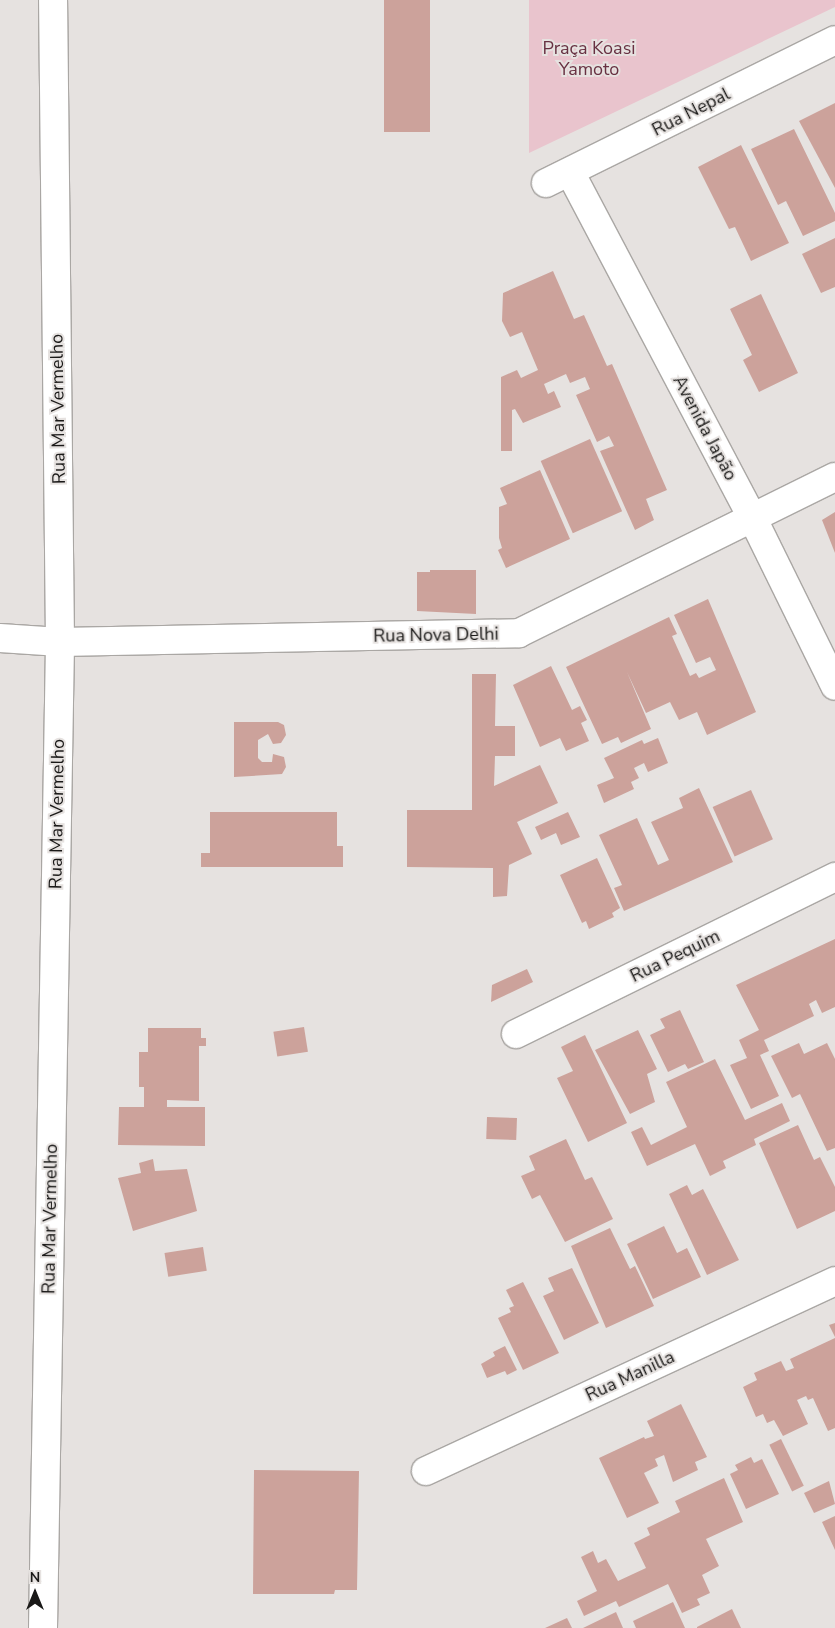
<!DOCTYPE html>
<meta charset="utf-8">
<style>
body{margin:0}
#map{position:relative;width:835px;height:1628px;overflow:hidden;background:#e6e2e0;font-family:"Nunito Sans",sans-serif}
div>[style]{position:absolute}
.green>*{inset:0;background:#e9c4cd}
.building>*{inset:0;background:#cca29b;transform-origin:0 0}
.roads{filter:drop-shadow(1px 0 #aaa7a4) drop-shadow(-1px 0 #aaa7a4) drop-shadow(0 1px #aaa7a4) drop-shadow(0 -1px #aaa7a4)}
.street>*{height:28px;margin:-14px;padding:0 14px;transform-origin:14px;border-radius:14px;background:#fff}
span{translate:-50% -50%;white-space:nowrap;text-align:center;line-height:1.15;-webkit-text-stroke:4px #e6e2e0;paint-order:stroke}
.park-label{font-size:18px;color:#683142}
.street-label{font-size:18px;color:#1a1918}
.north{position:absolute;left:10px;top:1568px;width:50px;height:50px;-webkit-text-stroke:4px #e6e2e0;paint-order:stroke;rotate:0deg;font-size:14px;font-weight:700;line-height:20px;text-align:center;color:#1a1918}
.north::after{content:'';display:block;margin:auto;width:18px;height:22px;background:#1a1918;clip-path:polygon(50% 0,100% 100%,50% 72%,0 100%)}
</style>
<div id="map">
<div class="green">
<div style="clip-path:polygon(529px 0,835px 0,835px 7px,529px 153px)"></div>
</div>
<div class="building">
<div style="left:384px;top:0;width:46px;height:132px"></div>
<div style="clip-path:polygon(835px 103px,835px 188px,799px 121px)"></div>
<div style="clip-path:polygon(794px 129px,835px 213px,835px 221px,803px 236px,786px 201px,778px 205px,751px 149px)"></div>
<div style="clip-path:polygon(741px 145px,789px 243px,751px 261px,735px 227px,729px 229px,698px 167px)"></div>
<div style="clip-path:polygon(835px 238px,835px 287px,821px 293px,802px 254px)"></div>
<div style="clip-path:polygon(553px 271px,574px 319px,584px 315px,607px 366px,612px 364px,667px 490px,646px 499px,654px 520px,635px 530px,600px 451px,614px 446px,609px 436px,597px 442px,576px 395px,590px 389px,585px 377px,570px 383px,566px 374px,544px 384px,548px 394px,554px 391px,561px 407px,523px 423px,515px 409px,512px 410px,512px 451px,501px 451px,501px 377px,517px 370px,521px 378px,538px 370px,522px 332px,510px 337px,502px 321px,503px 293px)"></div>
<div style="clip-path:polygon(761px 294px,798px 373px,759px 392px,743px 360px,752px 355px,730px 309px)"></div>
<div style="left:590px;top:439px;width:79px;height:54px;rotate:66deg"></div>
<div style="clip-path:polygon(540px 470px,570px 539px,506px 568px,498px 550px,502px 548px,499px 538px,499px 507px,507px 504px,500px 488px)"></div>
<div style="clip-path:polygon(835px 512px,835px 553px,822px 520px)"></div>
<div style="clip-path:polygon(430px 570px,476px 570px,476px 614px,417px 611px,417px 572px,430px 572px)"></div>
<div style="clip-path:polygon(708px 599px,756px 712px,707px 735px,697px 712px,679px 720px,670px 702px,646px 713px,627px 672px,651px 729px,621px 743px,618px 737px,602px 744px,566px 667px,669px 617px,677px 634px,672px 636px,690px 676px,696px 673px,699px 678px,716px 670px,710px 657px,696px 663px,674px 615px)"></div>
<div style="clip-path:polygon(551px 666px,572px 710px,580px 706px,587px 720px,581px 723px,589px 741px,566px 751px,560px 738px,540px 747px,513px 685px)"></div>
<div style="clip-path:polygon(472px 674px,496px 674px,495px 726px,515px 726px,515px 756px,495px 756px,494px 786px,540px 765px,558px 803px,517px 822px,532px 854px,509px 865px,507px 896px,493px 897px,493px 868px,407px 867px,407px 810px,472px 810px)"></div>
<div style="clip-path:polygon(234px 722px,278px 722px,284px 725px,286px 735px,281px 743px,273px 744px,268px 734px,258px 740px,258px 758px,262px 762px,272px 762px,273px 754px,284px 757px,286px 767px,282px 774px,234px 777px)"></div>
<div style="clip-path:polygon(658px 738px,668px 763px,648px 772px,644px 763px,634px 768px,639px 778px,631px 782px,634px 789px,604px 803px,597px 785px,614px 778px,604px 758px,642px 740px,644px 744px)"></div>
<div style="clip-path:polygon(699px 788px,733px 862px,624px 911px,614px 888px,622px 885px,599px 835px,637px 818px,658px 865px,669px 860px,651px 822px,683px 808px,679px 798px)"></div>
<div style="left:751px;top:790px;width:54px;height:42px;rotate:66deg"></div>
<div style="clip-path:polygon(210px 812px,337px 812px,337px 846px,343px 846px,343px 867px,201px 867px,201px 853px,210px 853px)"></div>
<div style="clip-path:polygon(568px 812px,580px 837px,561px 845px,556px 833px,541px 840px,535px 827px)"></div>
<div style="clip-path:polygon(597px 858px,620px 908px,612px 913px,614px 917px,589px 929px,586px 921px,582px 923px,560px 875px)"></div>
<div style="clip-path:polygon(835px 939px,835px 1007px,822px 1013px,816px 1000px,809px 1004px,814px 1016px,764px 1040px,769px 1051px,760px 1055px,779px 1096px,751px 1109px,730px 1065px,747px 1058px,739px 1040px,759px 1030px,736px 985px)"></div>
<div style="clip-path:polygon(527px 969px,533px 982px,491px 1002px,492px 985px)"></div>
<div style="clip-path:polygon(680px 1010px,704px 1062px,688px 1069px,685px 1064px,668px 1072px,650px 1035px,665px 1028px,660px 1019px)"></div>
<div style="left:304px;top:1027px;width:25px;height:31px;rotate:81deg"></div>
<div style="clip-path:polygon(148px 1028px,201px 1028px,201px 1038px,206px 1038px,206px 1046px,199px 1046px,199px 1101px,167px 1100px,167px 1107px,205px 1107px,205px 1146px,118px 1145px,119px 1107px,144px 1107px,144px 1087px,139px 1087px,139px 1052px,148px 1052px)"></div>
<div style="clip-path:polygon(638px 1030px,657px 1069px,647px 1074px,655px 1102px,630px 1114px,595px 1050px)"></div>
<div style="clip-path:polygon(585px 1035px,627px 1123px,588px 1142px,557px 1078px,573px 1071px,561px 1047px)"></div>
<div style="clip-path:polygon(799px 1043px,804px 1054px,827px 1043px,835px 1059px,835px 1148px,827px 1151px,800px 1094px,792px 1098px,771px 1056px)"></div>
<div style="clip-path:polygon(715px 1059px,745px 1120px,782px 1103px,790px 1121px,754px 1139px,756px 1145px,723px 1161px,726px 1168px,710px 1176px,695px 1144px,647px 1166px,631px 1132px,642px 1127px,651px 1145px,687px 1127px,666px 1082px)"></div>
<div style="left:487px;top:1117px;width:30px;height:22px;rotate:2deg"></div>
<div style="clip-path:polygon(798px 1125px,814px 1160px,820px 1157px,835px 1187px,835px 1211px,797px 1229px,759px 1143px)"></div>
<div style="clip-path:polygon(566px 1139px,585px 1180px,592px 1177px,613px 1219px,565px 1242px,540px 1195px,532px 1199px,521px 1176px,535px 1170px,529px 1156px)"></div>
<div style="clip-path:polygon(153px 1159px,155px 1171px,187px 1169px,197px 1211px,133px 1231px,118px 1178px,141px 1173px,139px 1163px)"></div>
<div style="clip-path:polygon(687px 1185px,692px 1195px,703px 1189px,739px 1260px,707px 1275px,669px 1194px)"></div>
<div style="clip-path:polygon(664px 1226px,677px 1253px,687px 1248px,701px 1277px,653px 1299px,627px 1244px)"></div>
<div style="clip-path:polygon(610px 1228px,630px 1269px,635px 1266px,654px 1306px,606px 1328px,571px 1246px)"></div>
<div style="left:203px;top:1247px;width:24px;height:39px;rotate:81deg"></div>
<div style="clip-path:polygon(572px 1268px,599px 1323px,564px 1340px,543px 1296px,554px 1291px,548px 1278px)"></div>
<div style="clip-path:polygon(523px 1282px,559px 1353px,523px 1370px,498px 1318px,511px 1312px,509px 1308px,514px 1306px,506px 1290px)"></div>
<div style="clip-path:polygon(835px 1323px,835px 1337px,829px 1325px)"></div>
<div style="clip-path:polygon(835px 1338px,835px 1428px,828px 1431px,813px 1398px,808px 1400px,806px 1396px,797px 1400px,808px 1424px,783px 1436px,774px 1420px,767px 1423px,763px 1414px,756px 1417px,743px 1387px,757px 1380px,754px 1373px,781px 1361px,786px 1371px,794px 1368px,790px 1359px)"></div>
<div style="clip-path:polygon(505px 1346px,517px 1370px,507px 1375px,505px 1371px,487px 1378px,481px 1364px,495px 1356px,493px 1352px)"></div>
<div style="clip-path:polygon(681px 1404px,707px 1457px,695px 1462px,698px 1470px,673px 1482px,664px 1455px,655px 1459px,658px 1466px,644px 1473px,659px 1503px,627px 1518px,599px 1458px,644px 1437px,645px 1439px,654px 1436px,647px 1421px)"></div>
<div style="left:781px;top:1439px;width:52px;height:13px;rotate:64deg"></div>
<div style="clip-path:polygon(751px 1457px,754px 1463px,762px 1459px,779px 1494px,746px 1509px,730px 1474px,738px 1470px,735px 1465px)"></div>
<div style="clip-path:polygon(254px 1470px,359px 1471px,357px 1590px,335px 1590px,334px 1594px,253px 1594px)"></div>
<div style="clip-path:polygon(724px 1478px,743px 1522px,706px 1539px,719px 1566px,702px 1575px,710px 1593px,697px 1599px,700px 1605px,682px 1613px,668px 1584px,619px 1607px,616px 1601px,584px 1616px,577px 1601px,597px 1591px,581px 1557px,593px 1551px,598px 1563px,606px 1559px,618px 1581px,646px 1568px,634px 1543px,650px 1535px,647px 1528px,680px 1512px,675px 1501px)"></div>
<div style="clip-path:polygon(829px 1481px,835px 1504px,814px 1513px,804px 1493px)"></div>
<div style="clip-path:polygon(835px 1516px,835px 1550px,822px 1522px)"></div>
<div style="clip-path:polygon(673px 1602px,685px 1628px,636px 1628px,633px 1621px)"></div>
<div style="clip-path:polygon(732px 1609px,741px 1628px,697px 1628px,697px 1627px)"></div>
<div style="clip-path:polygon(616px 1612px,623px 1628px,583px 1628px)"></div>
<div style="clip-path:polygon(567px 1618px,572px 1628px,545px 1628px)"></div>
</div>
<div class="roads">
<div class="street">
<div style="left:570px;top:172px;width:390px;rotate:62.2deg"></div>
<div style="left:752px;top:517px;width:188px;rotate:63.8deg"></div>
<div style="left:546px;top:183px;width:322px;rotate:-26.3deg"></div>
<div style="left:0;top:638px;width:60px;rotate:3.8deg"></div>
<div style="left:60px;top:642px;width:459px;rotate:-1.1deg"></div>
<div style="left:519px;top:633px;width:352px;rotate:-26.3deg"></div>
<div style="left:516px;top:1034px;width:356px;rotate:-26.2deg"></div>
<div style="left:426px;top:1471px;width:451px;rotate:-24.9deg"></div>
<div style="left:43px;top:1628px;width:986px;rotate:-89.01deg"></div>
<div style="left:60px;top:642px;width:642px;rotate:-90.62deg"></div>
</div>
</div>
<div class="park-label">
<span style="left:589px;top:59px">Praça Koasi<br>Yamoto</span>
</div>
<div class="street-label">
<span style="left:691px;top:112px;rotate:-27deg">Rua Nepal</span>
<span style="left:58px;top:409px;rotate:-91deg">Rua Mar Vermelho</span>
<span style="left:705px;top:428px;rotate:62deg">Avenida Japão</span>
<span style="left:436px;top:635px;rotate:-1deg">Rua Nova Delhi</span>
<span style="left:57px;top:814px;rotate:-89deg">Rua Mar Vermelho</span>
<span style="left:675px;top:956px;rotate:-26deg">Rua Pequim</span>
<span style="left:50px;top:1219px;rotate:-89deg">Rua Mar Vermelho</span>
<span style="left:630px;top:1376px;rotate:-25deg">Rua Manilla</span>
</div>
<div class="north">N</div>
</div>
